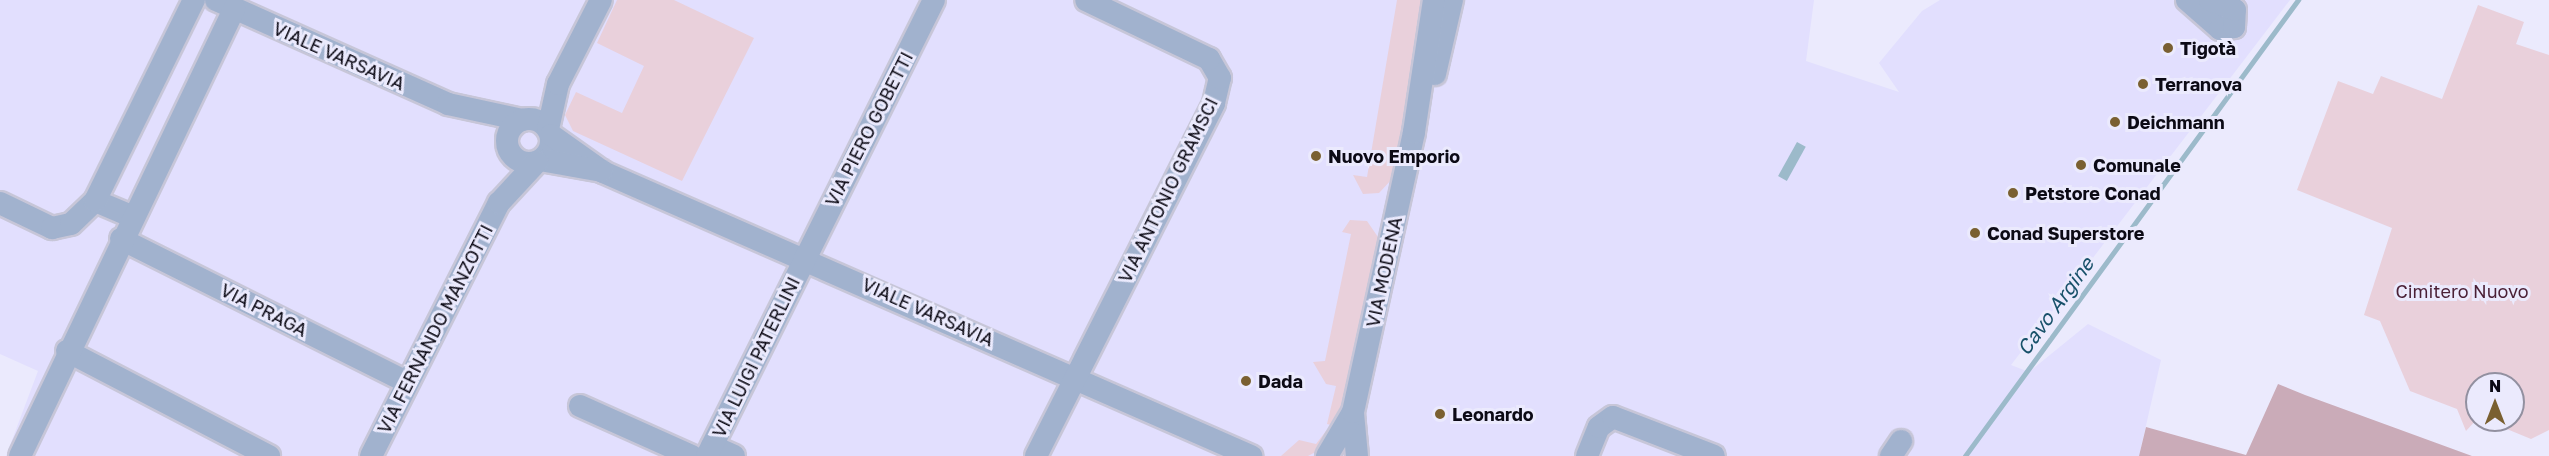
<!DOCTYPE html>
<meta charset="utf-8">
<style>
body{margin:0}
#map{position:relative;width:2549px;height:456px;overflow:hidden;background:#ebeafd;font-family:"Golos Text",sans-serif}
div>[style]{position:absolute}
.built>*{inset:0;background:#e2dffe}
.green>*{inset:0;background:#e9d0db}
.forest>*{inset:0;background:#caabb8}
.water>*{inset:0;background:#9cbaca;transform-origin:0 0}
.stream>*{height:4.5px;margin:-2.25px;padding:0 2.25px;transform-origin:2.25px;border-radius:2.25px;background:#9cbaca}
.roads{filter:drop-shadow(2px 0 #c7c6d8) drop-shadow(-2px 0 #c7c6d8) drop-shadow(0 2px #c7c6d8) drop-shadow(0 -2px #c7c6d8)}
.minor>*{height:22px;margin:-11px;padding:0 11px;transform-origin:11px;border-radius:11px;background:#a1b2ce}
.minor>.ring{margin:-11px;padding:0;box-sizing:content-box;background:none;border:22px solid #a1b2ce;border-radius:50%}
.dots>*{width:16px;height:16px;translate:-50% -50%;box-sizing:border-box;border:3px solid #ebeafd;border-radius:50%}
span{translate:-50% -50%;white-space:nowrap;text-align:center;line-height:1.15;-webkit-text-stroke:6px #ebeafd;paint-order:stroke}
.poi-label{font-size:18px;color:#0c0a15;font-weight:700}
.left{translate:0 -50%;text-align:left}
.street-label{font-size:18px;color:#0c0a15}
.park-label{font-size:18px;color:#4a1f35}
.water-label{font-size:20px;color:#18516a;font-style:italic}
.north{position:absolute;left:2465px;top:372px;width:60px;height:60px;box-sizing:border-box;background:#ebeafd;border:2px solid #9290a0;border-radius:50%;rotate:0deg;font-size:16px;font-weight:700;line-height:24px;text-align:center;color:#0c0a15}
.north::after{content:'';display:block;margin:auto;width:21px;height:27px;background:#7a6031;clip-path:polygon(50% 0,100% 100%,50% 72%,0 100%)}
</style>
<div id="map">
<div class="built">
<div style="clip-path:polygon(0 0,1814px 0,1806px 61px,1899px 92px,1879px 63px,1922px 11px,1940px 0,2290px 0,2011px 365px,2029px 372px,2088px 324px,2161px 360px,2139px 456px,6px 456px,38px 371px,0 354px)"></div>
</div>
<div class="green">
<div style="clip-path:polygon(617px 0,674px 0,754px 38px,682px 181px,573px 131px,565px 115px,576px 92px,622px 113px,644px 66px,597px 43px)"></div>
<div style="clip-path:polygon(1397px 0,1426px 0,1393px 178px,1379px 193px,1363px 194px,1353px 175px,1367px 177px)"></div>
<div style="clip-path:polygon(2478px 5px,2524px 22px,2516px 44px,2549px 55px,2549px 430px,2531px 439px,2485px 420px,2513px 420px,2513px 384px,2477px 384px,2477px 419px,2466px 431px,2457px 409px,2410px 391px,2380px 321px,2364px 315px,2392px 228px,2297px 190px,2338px 81px,2373px 94px,2381px 76px,2442px 99px)"></div>
<div style="clip-path:polygon(1350px 220px,1367px 221px,1380px 240px,1339px 427px,1327px 424px,1336px 386px,1326px 384px,1313px 362px,1325px 361px,1351px 234px,1342px 232px)"></div>
<div style="clip-path:polygon(1326px 431px,1335px 434px,1325px 447px,1308px 456px,1281px 456px,1299px 440px,1316px 444px)"></div>
</div>
<div class="forest">
<div style="clip-path:polygon(2278px 384px,2305px 395px,2472px 456px,2139px 456px,2146px 427px,2246px 455px)"></div>
</div>
<div class="water">
<div style="left:1797px;top:142px;width:10px;height:39px;rotate:29deg"></div>
</div>
<div class="stream">
<div style="left:1965px;top:456px;width:565px;rotate:-53.86deg"></div>
</div>
<div class="roads">
<div class="minor">
<div style="left:216px;top:0;width:254px;rotate:24.1deg"></div>
<div style="left:448px;top:104px;width:76px;rotate:12.2deg"></div>
<div style="left:2187px;top:0;width:44px;rotate:41.3deg"></div>
<div style="left:2220px;top:29px;width:14px;rotate:-8deg"></div>
<div style="left:2234px;top:27px;width:17px;rotate:-87deg"></div>
<div style="left:2235px;top:10px;width:27px;rotate:-158deg"></div>
<div style="left:1435px;top:74px;width:76px;rotate:-77.1deg"></div>
<div class="ring" style="left:507px;top:119px;width:22px;height:22px"></div>
<div style="left:548px;top:129px;width:46px;rotate:-77.5deg"></div>
<div style="left:558px;top:84px;width:94px;rotate:-62.9deg"></div>
<div style="left:551px;top:135px;width:64px;rotate:35.4deg"></div>
<div style="left:603px;top:172px;width:708px;rotate:23.67deg"></div>
<div style="left:541px;top:160px;width:62px;rotate:10.2deg"></div>
<div style="left:0;top:203px;width:58px;rotate:25.7deg"></div>
<div style="left:52px;top:228px;width:19px;rotate:-12deg"></div>
<div style="left:71px;top:224px;width:33px;rotate:-44deg"></div>
<div style="left:131px;top:216px;width:39px;rotate:-157deg"></div>
<div style="left:95px;top:201px;width:224px;rotate:-63.8deg"></div>
<div style="left:121px;top:239px;width:320px;rotate:26.6deg"></div>
<div style="left:67px;top:351px;width:228px;rotate:27.5deg"></div>
<div style="left:580px;top:406px;width:123px;rotate:24.1deg"></div>
<div style="left:1353px;top:413px;width:43px;rotate:84.7deg"></div>
<div style="left:712px;top:446px;width:24px;rotate:24deg"></div>
<div style="left:20px;top:456px;width:496px;rotate:-64.4deg"></div>
<div style="left:371px;top:456px;width:284px;rotate:-63.2deg"></div>
<div style="left:499px;top:203px;width:56px;rotate:-47.2deg"></div>
<div style="left:707px;top:456px;width:509px;rotate:-63.54deg"></div>
<div style="left:1036px;top:456px;width:395px;rotate:-63.2deg"></div>
<div style="left:1214px;top:103px;width:26px;rotate:-77deg"></div>
<div style="left:1220px;top:78px;width:22px;rotate:-120deg"></div>
<div style="left:1209px;top:59px;width:136px;rotate:-154.4deg"></div>
<div style="left:1327px;top:456px;width:51px;rotate:-59.4deg"></div>
<div style="left:1353px;top:412px;width:287px;rotate:-77.7deg"></div>
<div style="left:1414px;top:132px;width:134px;rotate:-81.4deg"></div>
<div style="left:1587px;top:456px;width:31px;rotate:-68deg"></div>
<div style="left:1599px;top:427px;width:17px;rotate:-36deg"></div>
<div style="left:1613px;top:417px;width:108px;rotate:21.1deg"></div>
<div style="left:1891px;top:456px;width:18px;rotate:-56deg"></div>
</div>
</div>
<div class="dots">
<div style="left:2168px;top:48px;background:#7a6031"></div>
<div style="left:2143px;top:84px;background:#7a6031"></div>
<div style="left:2115px;top:122px;background:#7a6031"></div>
<div style="left:1316px;top:156px;background:#7a6031"></div>
<div style="left:2081px;top:165px;background:#7a6031"></div>
<div style="left:2013px;top:193px;background:#7a6031"></div>
<div style="left:1975px;top:233px;background:#7a6031"></div>
<div style="left:1246px;top:381px;background:#7a6031"></div>
<div style="left:1440px;top:414px;background:#7a6031"></div>
</div>
<div class="poi-label">
<span class="left" style="left:2180px;top:48px">Tigotà</span>
<span class="left" style="left:2155px;top:84px">Terranova</span>
<span class="left" style="left:2127px;top:122px">Deichmann</span>
<span class="left" style="left:1328px;top:156px">Nuovo Emporio</span>
<span class="left" style="left:2093px;top:165px">Comunale</span>
<span class="left" style="left:2025px;top:193px">Petstore Conad</span>
<span class="left" style="left:1987px;top:233px">Conad Superstore</span>
<span class="left" style="left:1258px;top:381px">Dada</span>
<span class="left" style="left:1452px;top:414px">Leonardo</span>
</div>
<div class="street-label">
<span style="left:339px;top:56px;rotate:24deg">VIALE VARSAVIA</span>
<span style="left:869px;top:129px;rotate:-63deg">VIA PIERO GOBETTI</span>
<span style="left:1168px;top:190px;rotate:-64deg">VIA ANTONIO GRAMSCI</span>
<span style="left:1384px;top:272px;rotate:-78deg">VIA MODENA</span>
<span style="left:264px;top:310px;rotate:27deg">VIA PRAGA</span>
<span style="left:928px;top:312px;rotate:24deg">VIALE VARSAVIA</span>
<span style="left:435px;top:329px;rotate:-63deg">VIA FERNANDO MANZOTTI</span>
<span style="left:756px;top:357px;rotate:-64deg">VIA LUIGI PATERLINI</span>
</div>
<div class="park-label">
<span style="left:2462px;top:291px">Cimitero Nuovo</span>
</div>
<div class="water-label">
<span style="left:2055px;top:306px;rotate:-54deg">Cavo Argine</span>
</div>
<div class="north">N</div>
</div>
